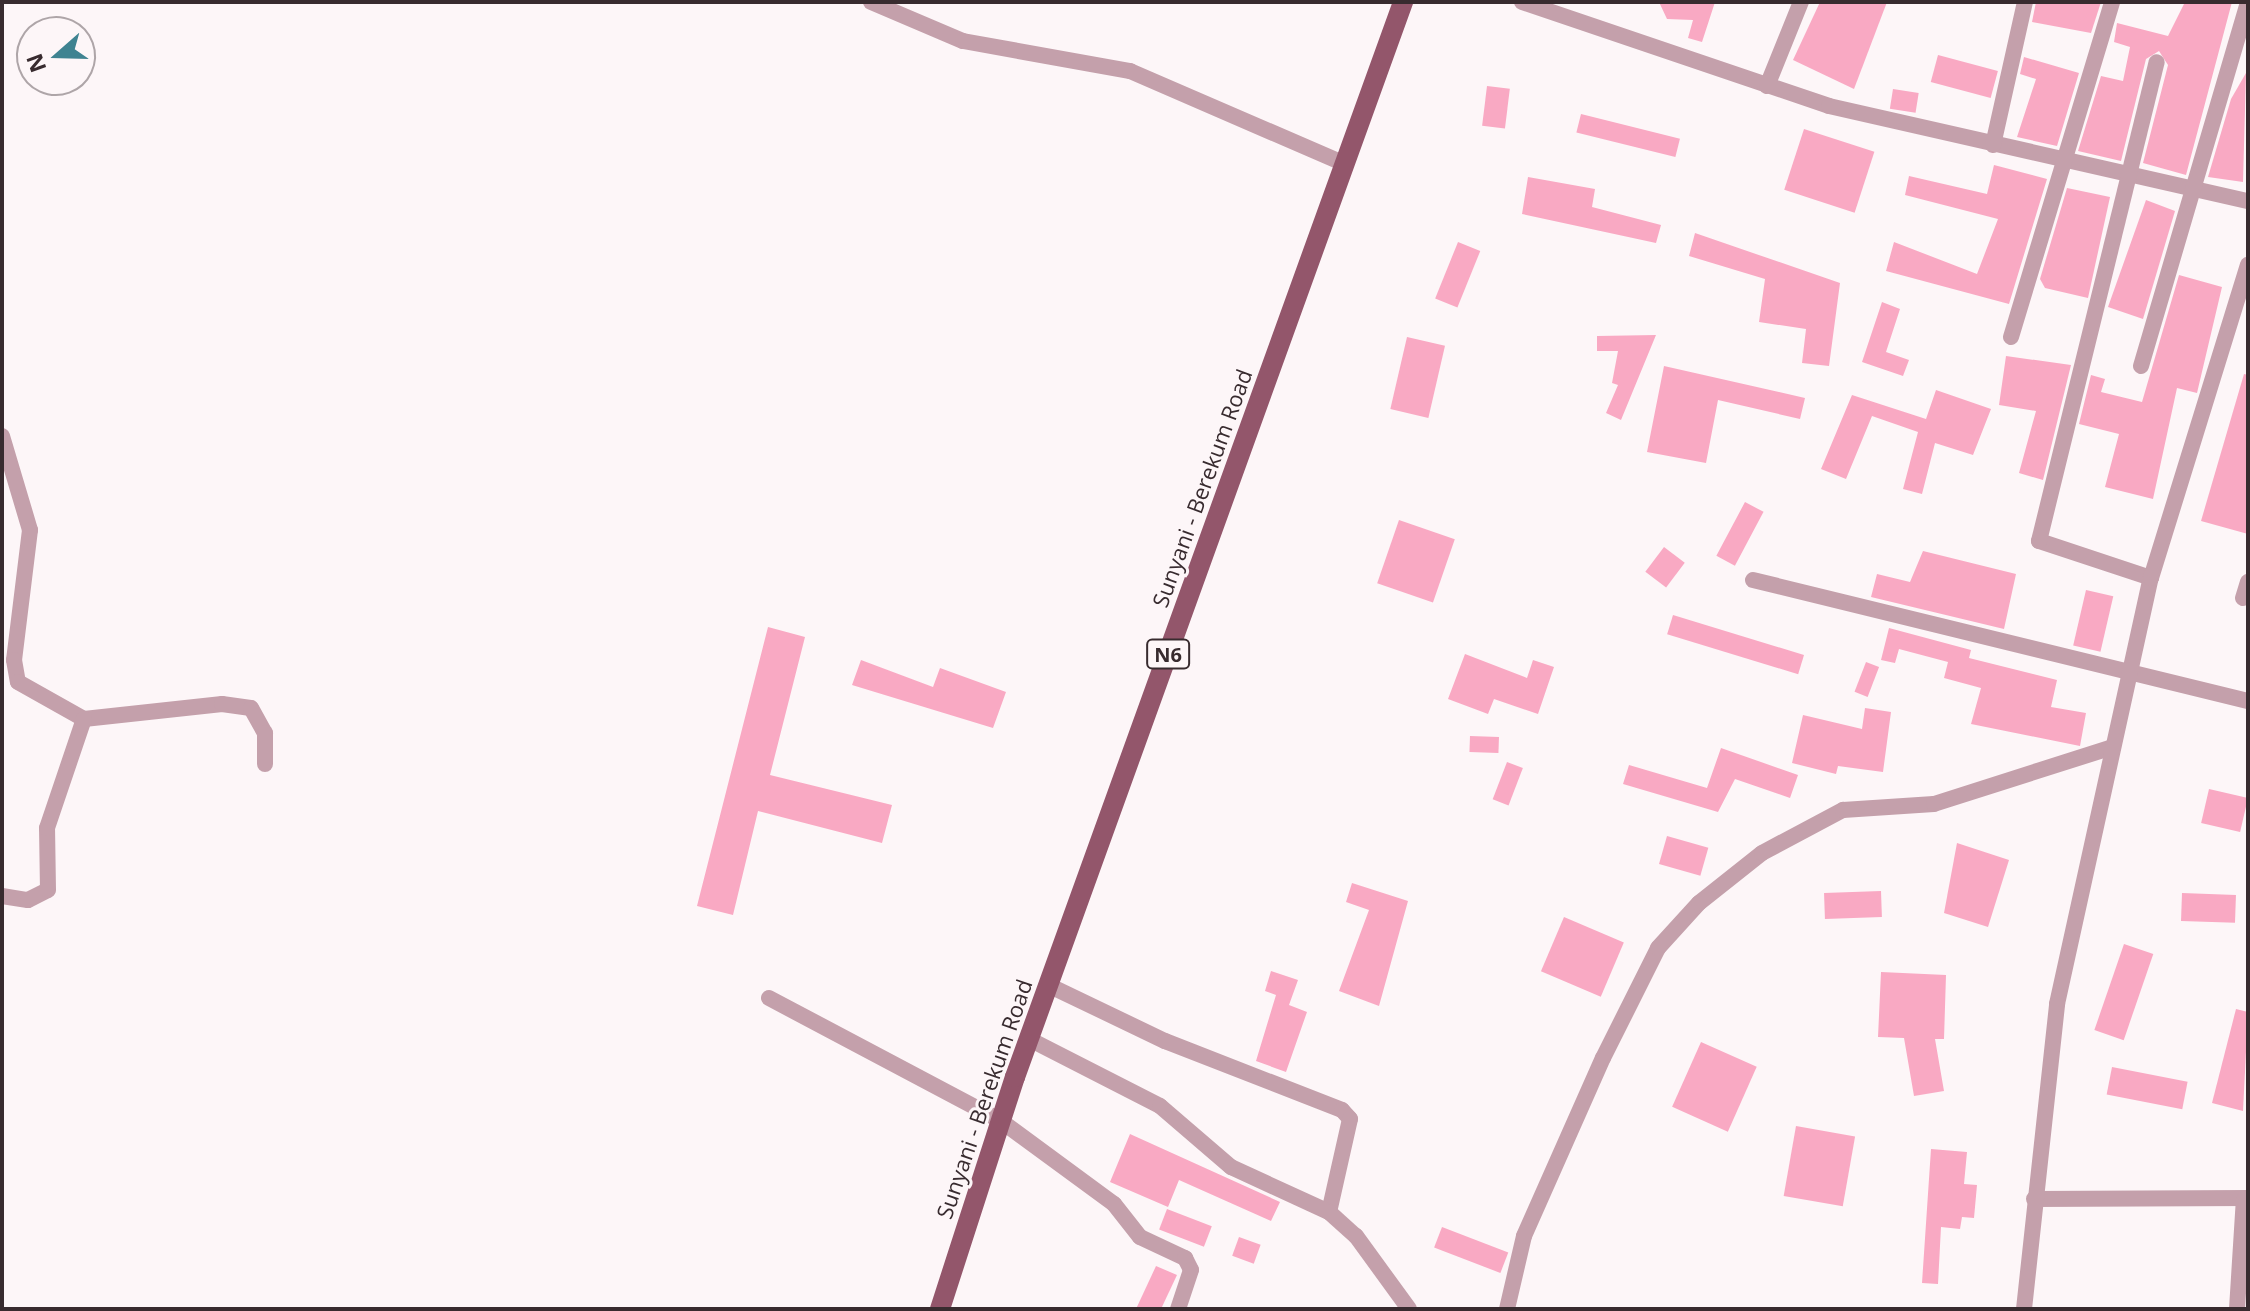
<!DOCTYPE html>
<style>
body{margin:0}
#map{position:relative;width:2250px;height:1311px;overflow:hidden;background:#fdf6f8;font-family:"Open Sans",sans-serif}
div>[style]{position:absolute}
.building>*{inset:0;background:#f9a9c3;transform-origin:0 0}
.minor>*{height:16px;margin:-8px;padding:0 8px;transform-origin:8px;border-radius:8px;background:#c4a0ab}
.primary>*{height:20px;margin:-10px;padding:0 10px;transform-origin:10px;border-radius:10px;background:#93566b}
span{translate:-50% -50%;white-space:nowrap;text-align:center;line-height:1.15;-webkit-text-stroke:6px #fdf6f8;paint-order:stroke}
.shield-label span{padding:2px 6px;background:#fdf6f8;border:2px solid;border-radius:6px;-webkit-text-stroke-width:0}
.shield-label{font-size:20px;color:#382b2f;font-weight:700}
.street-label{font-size:22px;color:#382b2f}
.frame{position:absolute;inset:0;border:4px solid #382b2f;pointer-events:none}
.north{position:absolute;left:16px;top:16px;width:80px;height:80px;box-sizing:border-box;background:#fdf6f8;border:2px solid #aea5a8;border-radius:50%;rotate:250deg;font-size:22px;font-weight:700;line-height:32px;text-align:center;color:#382b2f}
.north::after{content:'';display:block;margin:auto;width:28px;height:36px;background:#3f8391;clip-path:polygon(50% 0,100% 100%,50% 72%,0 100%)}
</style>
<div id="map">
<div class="building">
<div style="clip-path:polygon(1659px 2px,1715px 2px,1702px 42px,1688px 38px,1693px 20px,1667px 19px)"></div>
<div style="clip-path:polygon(1820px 2px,1887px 2px,1854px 89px,1793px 60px)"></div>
<div style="clip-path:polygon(2036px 2px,2101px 2px,2091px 33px,2032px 22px)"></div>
<div style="clip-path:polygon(2185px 2px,2232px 2px,2186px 175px,2143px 163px,2168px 65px,2159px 51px,2146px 59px,2121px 161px,2078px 151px,2101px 76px,2123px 81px,2130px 47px,2114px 42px,2117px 23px,2168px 36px)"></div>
<div style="left:1938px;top:55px;width:62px;height:28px;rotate:15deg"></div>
<div style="clip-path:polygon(2024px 57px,2079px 73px,2057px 146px,2017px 137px,2036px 79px,2020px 74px)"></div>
<div style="clip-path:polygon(2246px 73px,2243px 182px,2208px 177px,2231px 99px)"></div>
<div style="left:1487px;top:86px;width:23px;height:40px;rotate:7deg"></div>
<div style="left:1893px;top:89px;width:26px;height:20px;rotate:9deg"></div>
<div style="left:1581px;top:114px;width:102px;height:19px;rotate:14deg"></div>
<div style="left:1804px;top:129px;width:74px;height:64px;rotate:18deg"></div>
<div style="clip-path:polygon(1994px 165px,2047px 179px,2009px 304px,1886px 271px,1894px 242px,1977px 274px,1998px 219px,1905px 195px,1909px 176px,1987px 194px)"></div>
<div style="clip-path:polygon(1528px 177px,1595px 189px,1592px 207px,1661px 225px,1656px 243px,1522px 214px)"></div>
<div style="clip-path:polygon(2067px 188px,2110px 197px,2088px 298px,2045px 288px,2040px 279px)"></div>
<div style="clip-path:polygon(2146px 200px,2175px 211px,2143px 319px,2108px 307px)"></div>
<div style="clip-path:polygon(1695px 233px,1840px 283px,1829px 366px,1802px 363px,1806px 329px,1759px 322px,1765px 279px,1689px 256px)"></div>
<div style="left:1458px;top:242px;width:24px;height:61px;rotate:22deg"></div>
<div style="clip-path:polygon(2179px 275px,2222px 287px,2197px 393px,2177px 388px,2153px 499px,2105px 487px,2119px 434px,2079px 424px,2091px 375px,2105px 379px,2101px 392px,2142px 402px)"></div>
<div style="clip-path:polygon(1882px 302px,1900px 309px,1886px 352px,1909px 360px,1903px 376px,1862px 362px)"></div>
<div style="clip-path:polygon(1656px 335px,1621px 420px,1606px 413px,1618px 385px,1612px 383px,1618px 351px,1597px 351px,1597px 336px)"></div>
<div style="left:1407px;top:337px;width:39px;height:74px;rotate:13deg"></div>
<div style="clip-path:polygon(2006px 356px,2071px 365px,2043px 480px,2019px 473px,2036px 411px,1999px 405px)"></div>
<div style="clip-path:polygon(1664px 366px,1805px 398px,1800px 419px,1718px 400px,1706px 463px,1647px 452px)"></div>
<div style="clip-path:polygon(2244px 374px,2248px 375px,2248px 534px,2201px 521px)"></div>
<div style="clip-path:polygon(1936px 390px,1991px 409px,1973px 455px,1935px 443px,1922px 494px,1903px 489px,1918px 432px,1872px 416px,1846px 479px,1821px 469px,1852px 395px,1926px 419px)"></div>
<div style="left:1745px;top:502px;width:21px;height:61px;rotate:28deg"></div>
<div style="left:1399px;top:520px;width:59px;height:67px;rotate:19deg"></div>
<div style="left:1664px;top:547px;width:26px;height:31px;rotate:37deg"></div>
<div style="clip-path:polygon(1923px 551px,2016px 574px,2004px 629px,1871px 597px,1877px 574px,1910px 582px)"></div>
<div style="left:2086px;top:590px;width:28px;height:57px;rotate:13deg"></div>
<div style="left:1673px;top:615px;width:137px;height:20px;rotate:17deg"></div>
<div style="clip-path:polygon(768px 627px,805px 637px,770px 775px,892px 805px,882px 843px,758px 811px,733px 915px,697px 906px)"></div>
<div style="clip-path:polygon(1889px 628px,1971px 650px,1969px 658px,2057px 680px,2051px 707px,2086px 713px,2080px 746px,1971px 724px,1981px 688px,1944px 678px,1948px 662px,1899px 649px,1895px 663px,1881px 660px)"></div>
<div style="clip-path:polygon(1465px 654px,1527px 678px,1533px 660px,1554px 667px,1538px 714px,1494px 699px,1488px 714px,1448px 699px)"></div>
<div style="clip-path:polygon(861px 660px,933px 687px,940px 668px,1006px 692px,993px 728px,852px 685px)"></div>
<div style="left:1866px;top:662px;width:14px;height:32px;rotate:21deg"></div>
<div style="clip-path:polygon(1865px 708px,1891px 712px,1883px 772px,1838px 766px,1836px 774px,1792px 763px,1803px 715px,1862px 729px)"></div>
<div style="left:1470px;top:736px;width:29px;height:16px;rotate:2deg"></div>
<div style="clip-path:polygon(1721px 748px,1798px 775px,1790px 798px,1735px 779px,1718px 812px,1623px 784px,1629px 765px,1707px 788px)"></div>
<div style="left:1507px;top:762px;width:17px;height:40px;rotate:21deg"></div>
<div style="left:2209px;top:789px;width:40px;height:35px;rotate:13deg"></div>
<div style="left:1667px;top:836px;width:43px;height:29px;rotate:16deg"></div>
<div style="clip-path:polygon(1957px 843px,2009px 860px,1988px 927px,1944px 913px)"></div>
<div style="clip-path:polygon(1352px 883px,1408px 901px,1379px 1006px,1339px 991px,1369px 910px,1346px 902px)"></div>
<div style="left:1881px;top:891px;width:26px;height:57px;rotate:88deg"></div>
<div style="left:2182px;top:893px;width:54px;height:28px;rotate:2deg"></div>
<div style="left:1564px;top:917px;width:65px;height:59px;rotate:23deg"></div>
<div style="left:2124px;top:944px;width:31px;height:91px;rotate:19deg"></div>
<div style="clip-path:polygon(1271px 971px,1298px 980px,1289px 1005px,1307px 1012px,1286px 1072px,1256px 1061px,1276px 995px,1265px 991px)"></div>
<div style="clip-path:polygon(1881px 972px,1946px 975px,1944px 1039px,1935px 1039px,1944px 1091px,1914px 1096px,1904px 1038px,1878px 1037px)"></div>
<div style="clip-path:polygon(2236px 1009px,2248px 1012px,2243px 1111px,2212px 1103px)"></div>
<div style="left:1701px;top:1042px;width:61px;height:71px;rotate:24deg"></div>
<div style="left:2112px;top:1067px;width:77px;height:28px;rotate:11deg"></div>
<div style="left:1796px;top:1126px;width:60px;height:71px;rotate:10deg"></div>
<div style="clip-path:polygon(1130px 1134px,1280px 1202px,1271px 1221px,1179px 1180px,1168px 1207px,1110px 1182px)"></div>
<div style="clip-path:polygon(1931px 1149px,1967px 1152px,1964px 1184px,1977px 1185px,1974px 1218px,1962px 1217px,1960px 1229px,1941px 1227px,1938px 1284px,1922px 1283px)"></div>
<div style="left:1167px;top:1209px;width:48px;height:22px;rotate:21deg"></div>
<div style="left:1442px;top:1227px;width:71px;height:22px;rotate:21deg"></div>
<div style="left:1239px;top:1237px;width:23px;height:20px;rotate:20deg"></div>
<div style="clip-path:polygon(1156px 1266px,1177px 1275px,1161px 1309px,1136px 1309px)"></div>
</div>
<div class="minor">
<div style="left:871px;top:2px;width:100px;rotate:23deg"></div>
<div style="left:963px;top:41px;width:170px;rotate:10.2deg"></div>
<div style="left:1130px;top:71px;width:234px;rotate:23.4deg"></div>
<div style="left:1522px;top:2px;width:324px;rotate:18.7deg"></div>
<div style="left:1829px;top:106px;width:430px;rotate:12.8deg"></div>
<div style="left:1767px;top:86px;width:91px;rotate:-68deg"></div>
<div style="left:1993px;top:145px;width:147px;rotate:-77.4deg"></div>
<div style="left:2011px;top:337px;width:350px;rotate:-73.2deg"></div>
<div style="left:2141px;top:366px;width:378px;rotate:-73.6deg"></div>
<div style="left:2px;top:436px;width:98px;rotate:73.4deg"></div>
<div style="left:30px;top:530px;width:131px;rotate:97deg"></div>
<div style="left:14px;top:660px;width:22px;rotate:80deg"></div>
<div style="left:18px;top:682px;width:76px;rotate:29.3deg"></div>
<div style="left:84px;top:719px;width:139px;rotate:-6.2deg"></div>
<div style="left:222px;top:704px;width:29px;rotate:8deg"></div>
<div style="left:251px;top:708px;width:29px;rotate:61deg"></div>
<div style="left:265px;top:733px;width:31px;rotate:90deg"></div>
<div style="left:2151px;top:578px;width:118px;rotate:-161.7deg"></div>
<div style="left:2039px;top:541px;width:493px;rotate:-76.2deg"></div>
<div style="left:1753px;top:580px;width:510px;rotate:13.74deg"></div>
<div style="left:2243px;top:598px;width:17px;rotate:-73deg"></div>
<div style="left:2px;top:896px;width:26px;rotate:9deg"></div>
<div style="left:28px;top:900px;width:22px;rotate:-27deg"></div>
<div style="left:48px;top:890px;width:62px;rotate:-90.9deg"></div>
<div style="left:47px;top:828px;width:115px;rotate:-71.3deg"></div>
<div style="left:1048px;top:985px;width:130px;rotate:25.6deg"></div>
<div style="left:1165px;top:1041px;width:190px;rotate:21.3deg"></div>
<div style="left:1342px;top:1110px;width:12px;rotate:48deg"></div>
<div style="left:1350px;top:1119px;width:95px;rotate:102.7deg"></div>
<div style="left:769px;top:998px;width:263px;rotate:27.9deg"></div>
<div style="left:1001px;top:1121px;width:140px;rotate:36.3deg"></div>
<div style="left:1114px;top:1204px;width:42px;rotate:51.8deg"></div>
<div style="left:1140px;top:1237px;width:50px;rotate:25deg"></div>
<div style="left:1185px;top:1258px;width:13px;rotate:63deg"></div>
<div style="left:1191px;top:1270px;width:41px;rotate:108.4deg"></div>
<div style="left:1029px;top:1039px;width:147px;rotate:27.1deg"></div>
<div style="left:1160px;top:1106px;width:94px;rotate:40.7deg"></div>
<div style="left:1231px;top:1167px;width:108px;rotate:24.7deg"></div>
<div style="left:1329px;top:1212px;width:36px;rotate:42deg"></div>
<div style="left:1356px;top:1236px;width:90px;rotate:54deg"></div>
<div style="left:2034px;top:1199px;width:214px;rotate:-0.3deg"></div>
<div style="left:1507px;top:1309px;width:75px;rotate:-76.9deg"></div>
<div style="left:1524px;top:1236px;width:195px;rotate:-66.1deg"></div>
<div style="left:1603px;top:1058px;width:123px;rotate:-63.4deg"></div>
<div style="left:1658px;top:948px;width:61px;rotate:-47.7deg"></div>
<div style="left:1699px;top:903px;width:80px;rotate:-38.4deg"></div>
<div style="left:1762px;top:853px;width:92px;rotate:-28deg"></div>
<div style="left:1843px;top:810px;width:91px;rotate:-3.8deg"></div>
<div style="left:1934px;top:804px;width:188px;rotate:-17.7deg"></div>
<div style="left:2024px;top:1309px;width:307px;rotate:-83.8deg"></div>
<div style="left:2057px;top:1004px;width:436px;rotate:-77.6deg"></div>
<div style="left:2151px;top:578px;width:328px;rotate:-72.8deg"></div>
<div style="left:2237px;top:1309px;width:110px;rotate:-86.4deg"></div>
</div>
<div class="primary">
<div style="left:940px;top:1309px;width:244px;rotate:-72.1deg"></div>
<div style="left:1015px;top:1077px;width:1143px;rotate:-70.15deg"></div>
</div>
<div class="shield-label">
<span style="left:1168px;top:654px">N6</span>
</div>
<div class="street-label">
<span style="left:1202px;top:488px;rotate:-70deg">Sunyani - Berekum Road</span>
<span style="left:984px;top:1099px;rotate:-71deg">Sunyani - Berekum Road</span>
</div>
<div class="frame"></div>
<div class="north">N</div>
</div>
